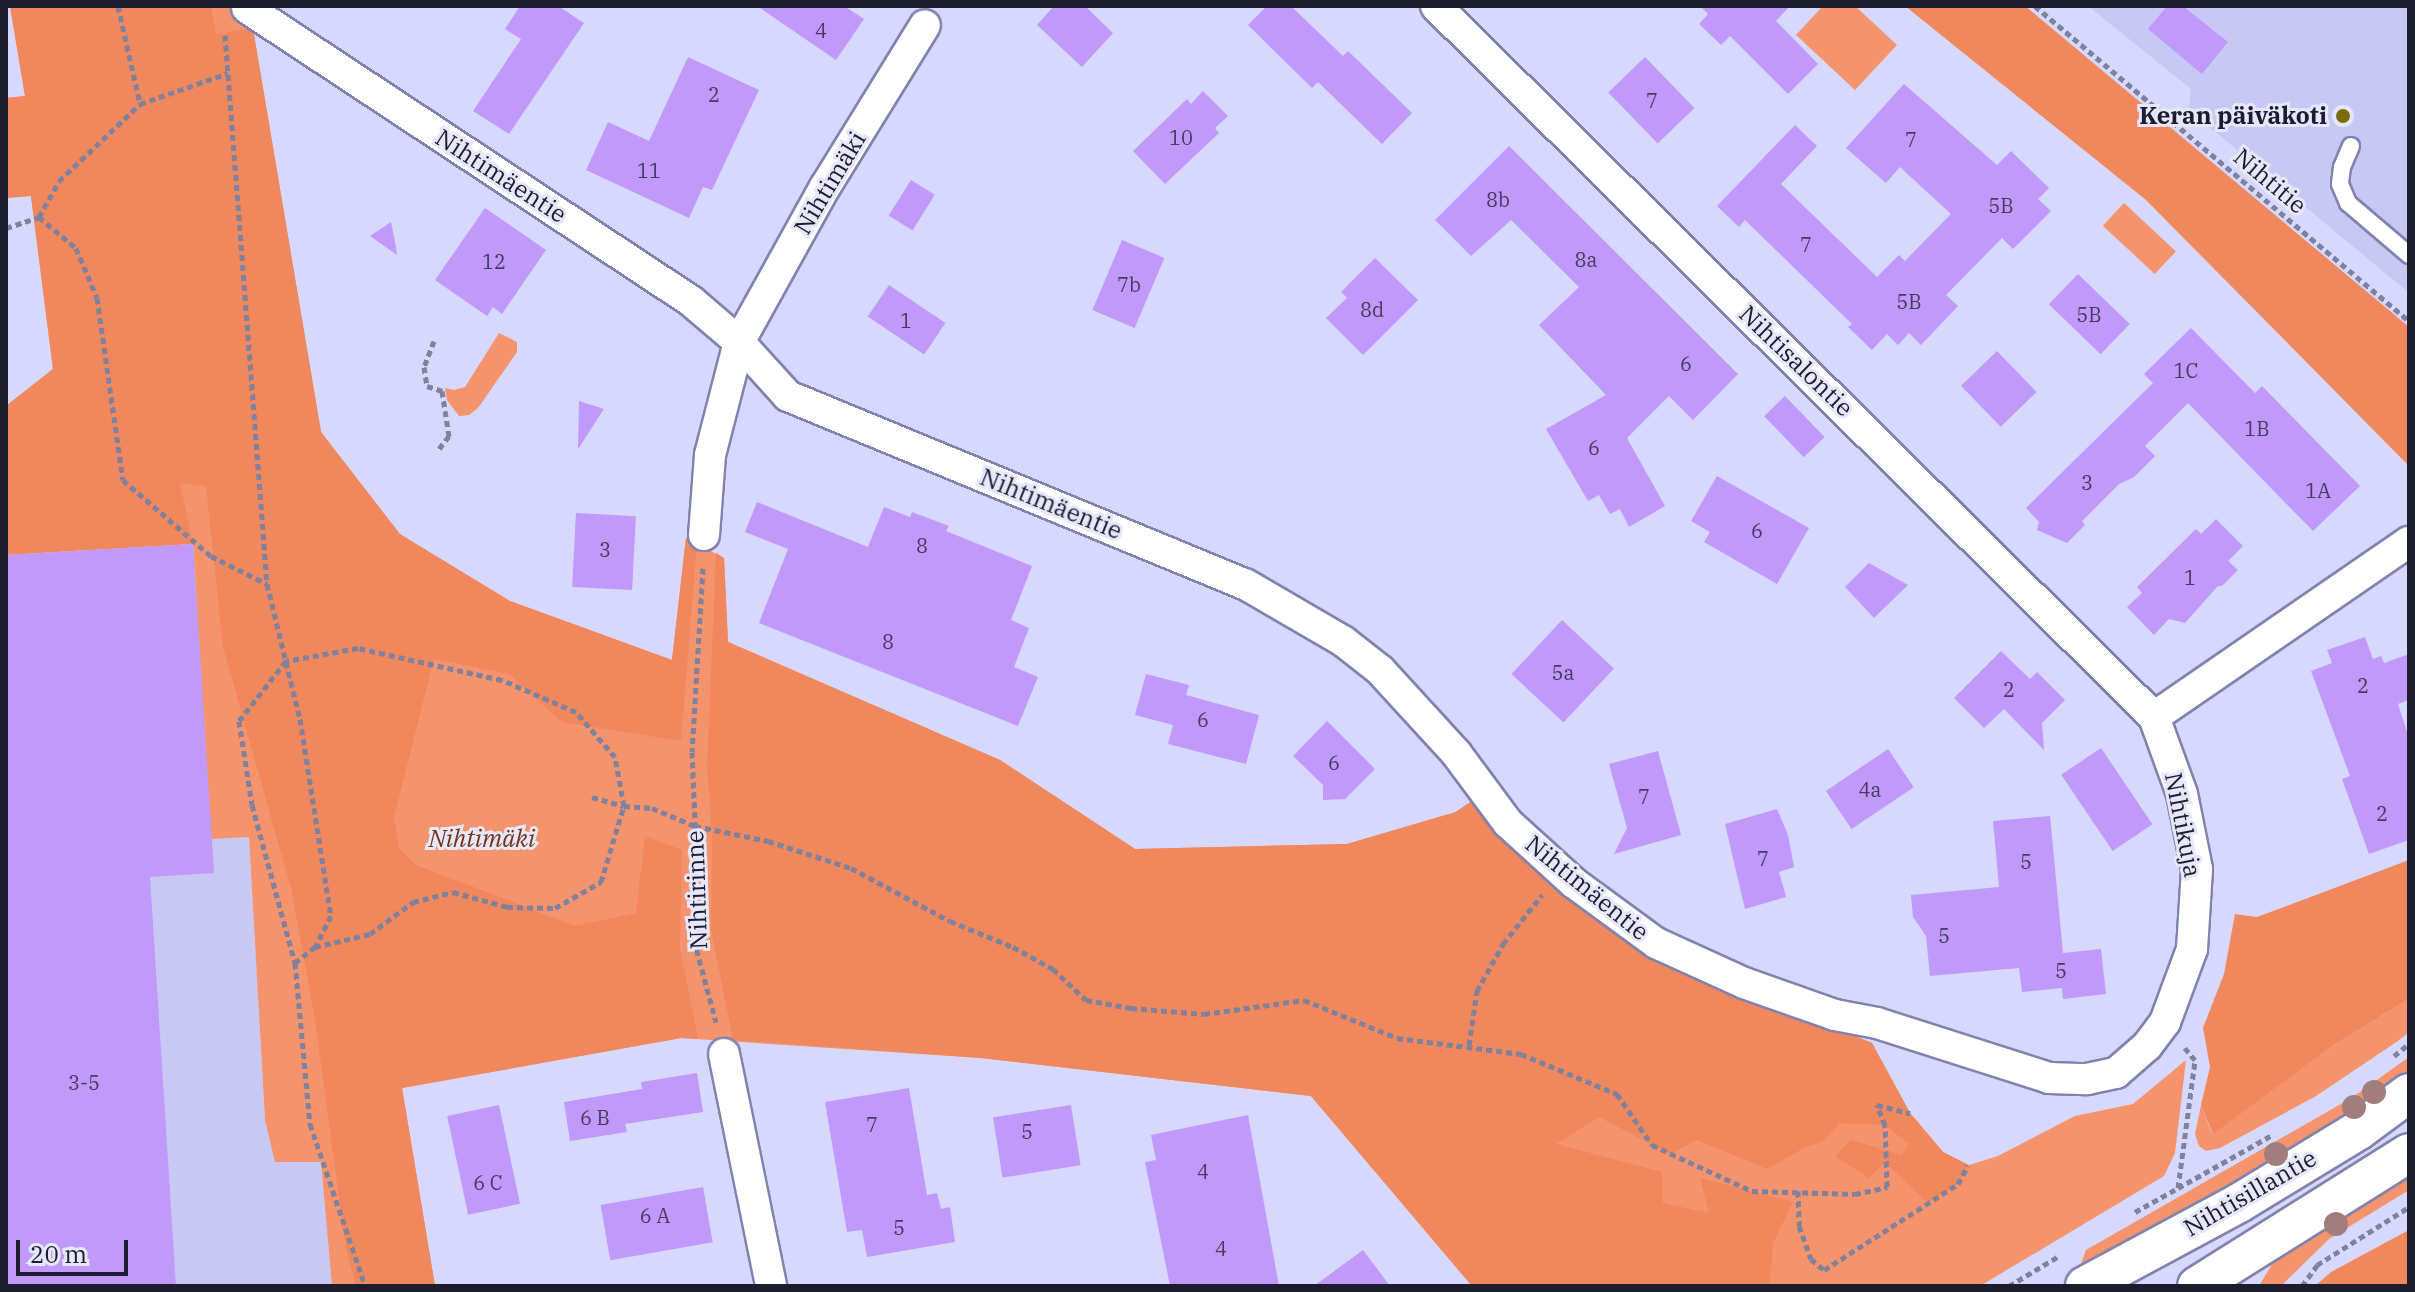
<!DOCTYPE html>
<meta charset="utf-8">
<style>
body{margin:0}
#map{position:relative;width:2415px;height:1292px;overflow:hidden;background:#d6d8fe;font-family:"IBM Plex Serif",serif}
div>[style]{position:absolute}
.built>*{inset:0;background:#c7c9f4}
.green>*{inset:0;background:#f5936d;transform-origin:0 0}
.forest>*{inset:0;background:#f1875c}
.building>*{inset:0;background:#c199fa;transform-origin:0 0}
.path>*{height:5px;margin-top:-2.5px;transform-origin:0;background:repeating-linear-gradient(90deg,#80819d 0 6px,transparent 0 10px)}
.roads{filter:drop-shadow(2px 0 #8183ae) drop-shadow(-2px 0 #8183ae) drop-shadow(0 2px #8183ae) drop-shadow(0 -2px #8183ae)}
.service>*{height:16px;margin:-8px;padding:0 8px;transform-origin:8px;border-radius:8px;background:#fff}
.minor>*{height:30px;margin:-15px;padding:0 15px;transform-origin:15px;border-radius:15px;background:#fff}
.tertiary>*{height:38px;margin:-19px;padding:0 19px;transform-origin:19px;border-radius:19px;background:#fff}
.trees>*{width:24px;height:24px;margin:-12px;border-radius:50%;background:#a17d7e}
.dots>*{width:22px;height:22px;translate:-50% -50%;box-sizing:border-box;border:4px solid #e6e7fb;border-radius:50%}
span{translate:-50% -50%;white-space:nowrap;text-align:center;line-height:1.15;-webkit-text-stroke:6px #e6e7fb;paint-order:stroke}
.number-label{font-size:20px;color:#453b60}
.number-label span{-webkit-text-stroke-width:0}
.poi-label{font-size:24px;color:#1c1c2d;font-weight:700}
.right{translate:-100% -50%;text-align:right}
.street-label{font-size:24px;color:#1c1c2d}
.park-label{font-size:24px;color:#753215;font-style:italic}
.frame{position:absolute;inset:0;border:8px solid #1c1c2d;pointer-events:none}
.scale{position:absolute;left:16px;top:1240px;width:112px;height:36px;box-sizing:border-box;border:4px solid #1c1c2d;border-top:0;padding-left:10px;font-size:24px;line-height:28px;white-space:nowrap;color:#1c1c2d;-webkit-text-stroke:6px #e6e7fb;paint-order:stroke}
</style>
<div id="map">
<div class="built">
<div style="clip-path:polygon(2088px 6px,2409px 6px,2409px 293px,2189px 110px,2191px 89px)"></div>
<div style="clip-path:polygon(193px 544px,211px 838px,249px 837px,265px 1120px,321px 1161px,332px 1286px,6px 1286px,6px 555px)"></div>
</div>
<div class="green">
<div style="clip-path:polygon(10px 6px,249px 6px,321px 432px,400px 535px,510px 601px,672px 660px,686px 538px,724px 558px,728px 642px,1000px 760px,1135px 849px,1347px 844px,1456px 812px,1476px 798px,1648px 950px,1872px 1043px,1910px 1113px,1943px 1152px,1969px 1165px,1998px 1156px,2075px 1116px,2133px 1104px,2186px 1060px,2175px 1153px,2164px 1176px,1980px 1286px,1472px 1286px,1311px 1096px,981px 1058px,681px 1038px,402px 1088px,435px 1286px,332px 1286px,321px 1162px,275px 1162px,265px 1120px,249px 837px,211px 839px,193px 544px,6px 406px,53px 369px,31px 196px,6px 198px,6px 98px,25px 96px)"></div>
<div style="clip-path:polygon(1823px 6px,1855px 6px,1897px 45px,1855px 90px,1796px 35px)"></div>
<div style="left:2124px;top:203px;width:71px;height:31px;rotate:43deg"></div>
<div style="clip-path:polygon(499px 333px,517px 342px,517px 352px,478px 408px,469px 415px,459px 416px,447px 400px,445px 388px,454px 390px,465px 387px)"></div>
<div style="clip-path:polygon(2409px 999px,2409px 1032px,2398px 1041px,2316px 1096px,2220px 1148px,2206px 1151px,2199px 1146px,2195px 1134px,2201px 1105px,2212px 1133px,2332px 1046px)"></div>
<div style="clip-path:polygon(2409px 1057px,2409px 1076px,2336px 1128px,2087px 1268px,2081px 1264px,2086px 1250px,2353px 1097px)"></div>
<div style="clip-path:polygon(2409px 1174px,2409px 1190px,2329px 1239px,2281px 1286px,2259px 1286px,2275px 1259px)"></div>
</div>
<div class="forest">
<div style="clip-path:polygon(10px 6px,211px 6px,216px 34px,253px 28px,321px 432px,400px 534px,510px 601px,672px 660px,686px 538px,697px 544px,681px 741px,562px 722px,509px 674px,434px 659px,394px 817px,399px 848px,416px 865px,575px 926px,636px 913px,645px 836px,682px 850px,680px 949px,698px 1039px,681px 1038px,402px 1088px,435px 1286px,356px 1286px,346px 1249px,315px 1020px,291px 888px,223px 647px,206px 486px,180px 483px,193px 544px,6px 555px,6px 406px,53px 369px,31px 196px,6px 198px,6px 98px,25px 96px)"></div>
<div style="clip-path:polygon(1905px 6px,2025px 6px,2409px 327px,2409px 466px,2146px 200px)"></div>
<div style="clip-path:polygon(716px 553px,724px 558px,728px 642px,1000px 760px,1135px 849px,1347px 844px,1456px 812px,1476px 798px,1648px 950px,1872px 1043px,1910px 1113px,1943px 1152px,1968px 1165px,1958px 1184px,1928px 1203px,1885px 1162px,1869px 1178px,1835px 1156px,1851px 1140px,1902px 1155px,1909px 1144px,1885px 1125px,1840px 1123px,1822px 1142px,1807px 1146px,1767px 1169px,1697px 1140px,1670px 1154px,1599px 1117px,1556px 1144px,1662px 1172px,1663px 1203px,1709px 1213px,1700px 1178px,1793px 1202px,1773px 1243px,1770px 1286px,1472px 1286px,1311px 1096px,981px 1058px,733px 1040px,711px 930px,712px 836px,707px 765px)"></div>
<div style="clip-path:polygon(2409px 860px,2409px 999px,2332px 1046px,2213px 1134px,2201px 1105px,2210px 1067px,2203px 1028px,2224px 974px,2235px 914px,2257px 917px)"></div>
<div style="clip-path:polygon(2409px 1230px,2409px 1286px,2315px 1286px,2331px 1272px)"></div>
</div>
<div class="building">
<div style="clip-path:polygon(520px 6px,558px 6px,584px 23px,509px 134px,473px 111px,521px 39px,505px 29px)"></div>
<div style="clip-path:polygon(757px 6px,844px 6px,864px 19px,836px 60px)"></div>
<div style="clip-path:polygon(1054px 6px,1085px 6px,1113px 33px,1082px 67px,1037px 25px)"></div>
<div style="clip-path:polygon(1267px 6px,1291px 6px,1343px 56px,1348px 51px,1412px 113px,1382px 144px,1318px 82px,1312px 88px,1248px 25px)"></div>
<div style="clip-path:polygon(1700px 6px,1790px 6px,1776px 21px,1818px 64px,1788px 94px,1730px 36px,1721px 45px,1699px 24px,1708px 14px)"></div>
<div style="clip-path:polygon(2167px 6px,2183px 6px,2228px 42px,2202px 74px,2148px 29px)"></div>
<div style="clip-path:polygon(688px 57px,759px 90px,712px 190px,703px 187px,689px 218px,586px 170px,608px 122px,649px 141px)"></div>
<div style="left:1645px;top:57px;width:71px;height:51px;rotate:46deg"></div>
<div style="clip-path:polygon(1904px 84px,1997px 165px,2011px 151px,2049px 188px,2038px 199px,2051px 211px,2013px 249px,2002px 238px,1946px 295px,1958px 306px,1921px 345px,1909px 333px,1898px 345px,1887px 334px,1872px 350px,1848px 327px,1852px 324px,1745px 220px,1739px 227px,1717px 206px,1795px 125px,1817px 146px,1781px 184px,1877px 277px,1899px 255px,1905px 261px,1951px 214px,1900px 167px,1886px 183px,1846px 148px)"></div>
<div style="clip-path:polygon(1203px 91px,1228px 116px,1215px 128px,1219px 133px,1165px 184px,1133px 151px,1187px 99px,1191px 104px)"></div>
<div style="clip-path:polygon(1509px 146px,1738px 374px,1693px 420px,1669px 396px,1627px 438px,1665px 506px,1629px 527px,1620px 509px,1610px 514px,1599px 495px,1588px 501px,1546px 429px,1606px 395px,1539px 325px,1579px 287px,1511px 220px,1471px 256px,1435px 220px)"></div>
<div style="left:911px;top:180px;width:28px;height:42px;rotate:32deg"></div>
<div style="clip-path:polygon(485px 208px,546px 250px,502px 314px,493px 307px,487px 316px,435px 280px)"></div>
<div style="clip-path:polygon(391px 222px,396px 247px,397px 255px,370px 236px)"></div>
<div style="left:1122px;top:240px;width:46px;height:76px;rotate:23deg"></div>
<div style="clip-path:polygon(1375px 258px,1418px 300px,1363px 355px,1326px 318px,1347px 298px,1341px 292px)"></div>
<div style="left:2078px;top:274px;width:72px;height:42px;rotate:44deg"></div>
<div style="left:889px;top:285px;width:68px;height:38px;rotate:34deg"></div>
<div style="clip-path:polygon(2191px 328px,2255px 393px,2262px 386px,2360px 486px,2313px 531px,2188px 403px,2145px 446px,2155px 456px,2134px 477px,2119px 484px,2082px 521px,2085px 525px,2067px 543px,2037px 530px,2039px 522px,2026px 508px,2153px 383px,2144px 374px)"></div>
<div style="left:1997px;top:351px;width:57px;height:50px;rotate:46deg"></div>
<div style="left:1785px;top:396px;width:57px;height:29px;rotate:46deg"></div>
<div style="clip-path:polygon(579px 401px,604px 409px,578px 449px)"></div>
<div style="clip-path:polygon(1717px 476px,1809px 528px,1777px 584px,1704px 542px,1710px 532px,1691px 521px)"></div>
<div style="clip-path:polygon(757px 502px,868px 547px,884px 507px,910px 517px,912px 512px,949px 526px,946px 531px,1032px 566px,1011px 620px,1029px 628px,1014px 667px,1038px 677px,1018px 726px,759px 623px,788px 549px,745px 532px)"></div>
<div style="left:576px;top:513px;width:60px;height:74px;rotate:3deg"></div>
<div style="clip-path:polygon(2216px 519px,2243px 546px,2228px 561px,2238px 570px,2222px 586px,2218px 586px,2185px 623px,2169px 619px,2154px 635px,2127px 607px,2142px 593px,2137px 587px,2196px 529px,2201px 534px)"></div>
<div style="clip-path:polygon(193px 544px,214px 873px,150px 877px,176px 1286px,6px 1286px,6px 555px)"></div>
<div style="clip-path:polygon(1869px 563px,1908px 585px,1874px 618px,1845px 587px)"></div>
<div style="left:1562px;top:620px;width:71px;height:74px;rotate:43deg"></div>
<div style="clip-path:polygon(2365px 637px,2373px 659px,2381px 656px,2384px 663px,2409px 654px,2409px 700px,2398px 704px,2409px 738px,2409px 840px,2369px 854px,2342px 779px,2350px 776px,2311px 671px,2332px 663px,2327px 650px)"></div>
<div style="clip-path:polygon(2001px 651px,2030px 679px,2037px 672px,2065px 700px,2042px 723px,2044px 750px,2004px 709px,1984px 728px,1954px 698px)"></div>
<div style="clip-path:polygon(1146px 674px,1189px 685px,1186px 695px,1259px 715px,1246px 764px,1168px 744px,1173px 725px,1135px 715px)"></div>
<div style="clip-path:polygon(1327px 721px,1375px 769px,1345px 799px,1323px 800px,1323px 785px,1293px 756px)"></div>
<div style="left:2101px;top:748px;width:92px;height:48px;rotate:56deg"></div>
<div style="left:1888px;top:749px;width:46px;height:75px;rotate:56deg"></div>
<div style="clip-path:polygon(1658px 751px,1681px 835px,1614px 854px,1627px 828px,1609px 764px)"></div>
<div style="clip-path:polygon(1777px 809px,1788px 835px,1794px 867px,1779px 872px,1786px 897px,1745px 909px,1725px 824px)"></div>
<div style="clip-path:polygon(2050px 816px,2063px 953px,2101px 949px,2106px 994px,2063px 999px,2062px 988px,2022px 992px,2019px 968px,1930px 976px,1926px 936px,1913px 917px,1911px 895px,1999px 887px,1993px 821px)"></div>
<div style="clip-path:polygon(697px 1073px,703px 1112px,625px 1124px,627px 1132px,570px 1141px,564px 1102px,642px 1089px,641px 1082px)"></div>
<div style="clip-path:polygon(909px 1088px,927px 1195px,937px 1193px,941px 1209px,950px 1207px,955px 1242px,867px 1257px,862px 1230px,847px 1232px,825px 1102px)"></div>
<div style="left:499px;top:1105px;width:101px;height:53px;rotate:78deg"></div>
<div style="left:1071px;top:1105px;width:61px;height:79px;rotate:81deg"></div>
<div style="clip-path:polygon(1248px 1115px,1279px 1286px,1170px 1286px,1145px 1162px,1156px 1160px,1151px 1135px)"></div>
<div style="left:703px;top:1187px;width:56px;height:104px;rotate:80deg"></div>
<div style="clip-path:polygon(1363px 1250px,1390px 1286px,1314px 1286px)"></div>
</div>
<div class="path">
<div style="left:118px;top:6px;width:100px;rotate:77.3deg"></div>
<div style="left:2035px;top:6px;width:489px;rotate:40.1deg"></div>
<div style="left:225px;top:35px;width:551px;rotate:85.63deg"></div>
<div style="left:267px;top:584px;width:139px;rotate:76.3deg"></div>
<div style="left:300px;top:719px;width:199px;rotate:81.1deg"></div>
<div style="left:331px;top:916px;width:35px;rotate:117deg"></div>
<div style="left:39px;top:217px;width:48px;rotate:40deg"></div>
<div style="left:76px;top:248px;width:54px;rotate:67.2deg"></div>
<div style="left:97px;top:298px;width:184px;rotate:81.9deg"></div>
<div style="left:123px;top:480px;width:116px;rotate:40.8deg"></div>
<div style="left:211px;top:556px;width:63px;rotate:26.6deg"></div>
<div style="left:6px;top:228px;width:35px;rotate:-18deg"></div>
<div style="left:39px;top:217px;width:41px;rotate:-60.9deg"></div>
<div style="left:59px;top:181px;width:112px;rotate:-43.5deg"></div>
<div style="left:140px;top:104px;width:93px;rotate:-19.4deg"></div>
<div style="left:434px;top:341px;width:28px;rotate:111deg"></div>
<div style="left:424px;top:367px;width:19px;rotate:81deg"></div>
<div style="left:427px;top:386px;width:16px;rotate:18deg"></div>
<div style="left:442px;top:391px;width:46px;rotate:81.2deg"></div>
<div style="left:449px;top:436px;width:16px;rotate:128deg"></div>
<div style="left:703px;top:568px;width:184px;rotate:93.4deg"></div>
<div style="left:692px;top:752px;width:91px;rotate:87.5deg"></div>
<div style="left:696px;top:843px;width:97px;rotate:91.2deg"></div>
<div style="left:694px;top:940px;width:85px;rotate:75deg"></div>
<div style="left:592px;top:797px;width:33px;rotate:16deg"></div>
<div style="left:624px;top:806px;width:28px;rotate:4deg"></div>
<div style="left:652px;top:808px;width:47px;rotate:22.7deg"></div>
<div style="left:695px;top:826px;width:75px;rotate:11.6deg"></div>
<div style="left:768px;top:841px;width:87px;rotate:18deg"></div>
<div style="left:851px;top:868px;width:112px;rotate:28.2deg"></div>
<div style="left:950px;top:921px;width:68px;rotate:22.4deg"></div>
<div style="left:1013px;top:947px;width:46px;rotate:28.8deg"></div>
<div style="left:1053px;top:969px;width:45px;rotate:43.2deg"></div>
<div style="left:1086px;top:1000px;width:46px;rotate:10.1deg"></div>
<div style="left:1131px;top:1008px;width:73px;rotate:4.7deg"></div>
<div style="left:1204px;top:1014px;width:101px;rotate:-8deg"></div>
<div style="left:1304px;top:1000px;width:100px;rotate:22.2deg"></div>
<div style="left:1397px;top:1038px;width:125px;rotate:7.4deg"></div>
<div style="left:1521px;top:1054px;width:104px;rotate:22.6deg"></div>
<div style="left:1617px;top:1094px;width:62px;rotate:55.5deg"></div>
<div style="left:1652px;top:1145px;width:110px;rotate:24.7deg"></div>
<div style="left:1752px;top:1191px;width:103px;rotate:1.7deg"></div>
<div style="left:1855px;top:1194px;width:33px;rotate:-12deg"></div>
<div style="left:1887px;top:1187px;width:62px;rotate:-91.8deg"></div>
<div style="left:1885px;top:1125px;width:22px;rotate:-112deg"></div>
<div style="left:1877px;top:1105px;width:34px;rotate:14deg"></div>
<div style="left:295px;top:963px;width:26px;rotate:-39deg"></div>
<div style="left:315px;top:947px;width:57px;rotate:-13.3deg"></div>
<div style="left:370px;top:934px;width:54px;rotate:-36.7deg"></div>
<div style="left:413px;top:902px;width:41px;rotate:-14deg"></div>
<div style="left:453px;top:892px;width:56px;rotate:15.5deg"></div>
<div style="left:507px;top:907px;width:48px;rotate:1.2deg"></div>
<div style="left:555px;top:908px;width:53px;rotate:-29.5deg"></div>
<div style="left:601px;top:882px;width:79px;rotate:-73.2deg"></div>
<div style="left:624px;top:806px;width:50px;rotate:-100.4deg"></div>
<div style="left:615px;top:757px;width:60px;rotate:-130.9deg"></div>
<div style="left:576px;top:712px;width:81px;rotate:-156.6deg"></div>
<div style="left:502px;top:680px;width:148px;rotate:-167.5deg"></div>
<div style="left:358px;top:648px;width:73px;rotate:169.8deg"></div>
<div style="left:286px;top:661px;width:76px;rotate:128.1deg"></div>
<div style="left:239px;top:721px;width:85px;rotate:81.2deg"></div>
<div style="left:252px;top:805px;width:164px;rotate:74.8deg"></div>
<div style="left:295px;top:963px;width:162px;rotate:84.7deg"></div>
<div style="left:310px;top:1124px;width:171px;rotate:71.2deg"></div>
<div style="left:1469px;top:1045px;width:55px;rotate:-81.6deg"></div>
<div style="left:1477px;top:991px;width:54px;rotate:-61deg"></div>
<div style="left:1503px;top:944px;width:63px;rotate:-51.5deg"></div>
<div style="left:2394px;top:1056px;width:19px;rotate:-39deg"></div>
<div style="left:2178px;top:1188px;width:108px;rotate:-29.4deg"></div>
<div style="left:1798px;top:1191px;width:35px;rotate:88deg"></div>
<div style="left:1799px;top:1226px;width:35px;rotate:70deg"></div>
<div style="left:1811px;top:1259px;width:17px;rotate:40deg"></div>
<div style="left:1824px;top:1270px;width:159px;rotate:-32.7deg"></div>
<div style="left:1958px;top:1184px;width:21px;rotate:-62deg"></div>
<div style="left:2135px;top:1212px;width:49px;rotate:-29.2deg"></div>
<div style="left:2178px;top:1188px;width:129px;rotate:-82.4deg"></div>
<div style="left:2195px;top:1060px;width:16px;rotate:-130deg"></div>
<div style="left:2009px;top:1286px;width:58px;rotate:-31deg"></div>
<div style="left:2302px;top:1286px;width:26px;rotate:-54deg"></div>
<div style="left:2317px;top:1265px;width:109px;rotate:-32.2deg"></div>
</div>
<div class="roads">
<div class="service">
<div style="left:2351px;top:146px;width:23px;rotate:113deg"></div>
<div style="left:2342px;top:167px;width:17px;rotate:97deg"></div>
<div style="left:2340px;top:184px;width:21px;rotate:67deg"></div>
<div style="left:2348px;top:203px;width:80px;rotate:40.4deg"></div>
</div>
<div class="minor">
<div style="left:1436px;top:6px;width:1010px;rotate:44.72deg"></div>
<div style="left:247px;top:8px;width:532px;rotate:33.42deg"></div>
<div style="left:691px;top:301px;width:63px;rotate:40.5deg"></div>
<div style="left:739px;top:342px;width:73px;rotate:47.8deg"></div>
<div style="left:788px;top:396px;width:494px;rotate:22.4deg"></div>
<div style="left:1245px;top:584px;width:113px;rotate:30.2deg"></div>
<div style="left:1343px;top:641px;width:47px;rotate:38.1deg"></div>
<div style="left:1380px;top:670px;width:113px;rotate:47.5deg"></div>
<div style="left:1456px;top:753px;width:87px;rotate:53.4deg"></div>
<div style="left:1508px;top:823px;width:89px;rotate:42.3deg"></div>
<div style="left:1574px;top:883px;width:102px;rotate:36.2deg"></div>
<div style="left:1656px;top:943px;width:97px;rotate:24.4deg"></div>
<div style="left:1744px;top:983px;width:96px;rotate:19.4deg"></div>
<div style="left:1835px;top:1015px;width:43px;rotate:10.8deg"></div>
<div style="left:1877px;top:1023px;width:181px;rotate:17.7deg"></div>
<div style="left:2049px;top:1078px;width:38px;rotate:2deg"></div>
<div style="left:2087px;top:1079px;width:30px;rotate:-12deg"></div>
<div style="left:2116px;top:1073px;width:41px;rotate:-41.1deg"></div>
<div style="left:2147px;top:1046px;width:30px;rotate:-53deg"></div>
<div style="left:2165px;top:1022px;width:78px;rotate:-69.7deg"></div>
<div style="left:2192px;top:949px;width:80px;rotate:-86.4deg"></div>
<div style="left:2197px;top:869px;width:76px;rotate:-101.3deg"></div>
<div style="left:2182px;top:794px;width:82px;rotate:-110deg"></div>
<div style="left:2154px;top:717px;width:309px;rotate:-34.5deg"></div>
<div style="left:704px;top:535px;width:80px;rotate:-85.7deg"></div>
<div style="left:710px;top:455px;width:117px;rotate:-75.6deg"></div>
<div style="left:739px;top:342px;width:177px;rotate:-61deg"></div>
<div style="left:825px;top:187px;width:190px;rotate:-58.3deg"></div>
<div style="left:724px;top:1054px;width:237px;rotate:78.5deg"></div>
</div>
<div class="tertiary">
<div style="left:2085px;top:1286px;width:175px;rotate:-28.3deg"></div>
<div style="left:2239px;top:1203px;width:140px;rotate:-31.3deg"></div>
<div style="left:2359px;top:1130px;width:62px;rotate:-36.5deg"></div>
<div style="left:2197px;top:1286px;width:250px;rotate:-32.1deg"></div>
</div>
</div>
<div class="trees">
<div style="left:2374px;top:1092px"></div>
<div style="left:2354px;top:1107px"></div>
<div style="left:2276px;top:1154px"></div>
<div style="left:2336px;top:1224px"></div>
</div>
<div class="dots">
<div style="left:2343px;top:116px;background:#786d08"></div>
</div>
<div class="number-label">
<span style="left:821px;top:30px">4</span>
<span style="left:714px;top:94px">2</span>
<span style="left:1652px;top:100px">7</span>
<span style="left:1181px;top:137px">10</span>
<span style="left:1911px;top:139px">7</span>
<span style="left:649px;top:170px">11</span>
<span style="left:1498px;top:199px">8b</span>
<span style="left:2001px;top:205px">5B</span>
<span style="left:1806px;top:244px">7</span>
<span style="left:1586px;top:259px">8a</span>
<span style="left:494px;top:261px">12</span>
<span style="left:1129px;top:284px">7b</span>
<span style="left:1909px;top:301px">5B</span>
<span style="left:1372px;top:309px">8d</span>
<span style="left:2089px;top:314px">5B</span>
<span style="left:906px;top:320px">1</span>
<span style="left:1686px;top:363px">6</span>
<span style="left:2186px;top:370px">1C</span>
<span style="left:2257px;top:428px">1B</span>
<span style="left:1594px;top:447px">6</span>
<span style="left:2087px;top:482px">3</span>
<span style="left:2318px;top:490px">1A</span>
<span style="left:1757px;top:530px">6</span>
<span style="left:922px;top:545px">8</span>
<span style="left:605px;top:549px">3</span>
<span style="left:2190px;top:577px">1</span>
<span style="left:888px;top:641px">8</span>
<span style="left:1563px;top:672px">5a</span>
<span style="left:2363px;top:685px">2</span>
<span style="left:2009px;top:689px">2</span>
<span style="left:1203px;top:719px">6</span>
<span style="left:1334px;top:762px">6</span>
<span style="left:1870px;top:789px">4a</span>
<span style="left:1644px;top:796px">7</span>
<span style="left:2382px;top:813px">2</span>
<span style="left:1763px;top:858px">7</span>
<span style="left:2026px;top:861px">5</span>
<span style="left:1944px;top:935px">5</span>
<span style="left:2061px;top:970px">5</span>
<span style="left:84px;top:1082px">3-5</span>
<span style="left:595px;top:1117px">6 B</span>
<span style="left:872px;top:1124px">7</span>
<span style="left:1027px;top:1131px">5</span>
<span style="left:1203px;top:1171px">4</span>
<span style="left:488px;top:1182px">6 C</span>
<span style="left:655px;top:1215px">6 A</span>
<span style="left:899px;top:1227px">5</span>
<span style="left:1221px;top:1248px">4</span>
</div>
<div class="poi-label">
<span class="right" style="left:2327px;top:116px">Keran päiväkoti</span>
</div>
<div class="street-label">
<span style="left:501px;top:176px;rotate:33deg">Nihtimäentie</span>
<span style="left:2270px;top:181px;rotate:40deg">Nihtitie</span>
<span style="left:830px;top:183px;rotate:-59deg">Nihtimäki</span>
<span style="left:1796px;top:361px;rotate:44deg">Nihtisalontie</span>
<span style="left:1051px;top:504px;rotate:22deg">Nihtimäentie</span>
<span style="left:2183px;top:825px;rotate:79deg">Nihtikuja</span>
<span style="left:1587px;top:888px;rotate:39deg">Nihtimäentie</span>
<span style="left:697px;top:890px;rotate:-92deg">Nihtirinne</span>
<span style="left:2250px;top:1193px;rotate:-30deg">Nihtisillantie</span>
</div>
<div class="park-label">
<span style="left:482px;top:839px">Nihtimäki</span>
</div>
<div class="frame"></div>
<div class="scale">20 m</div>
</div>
